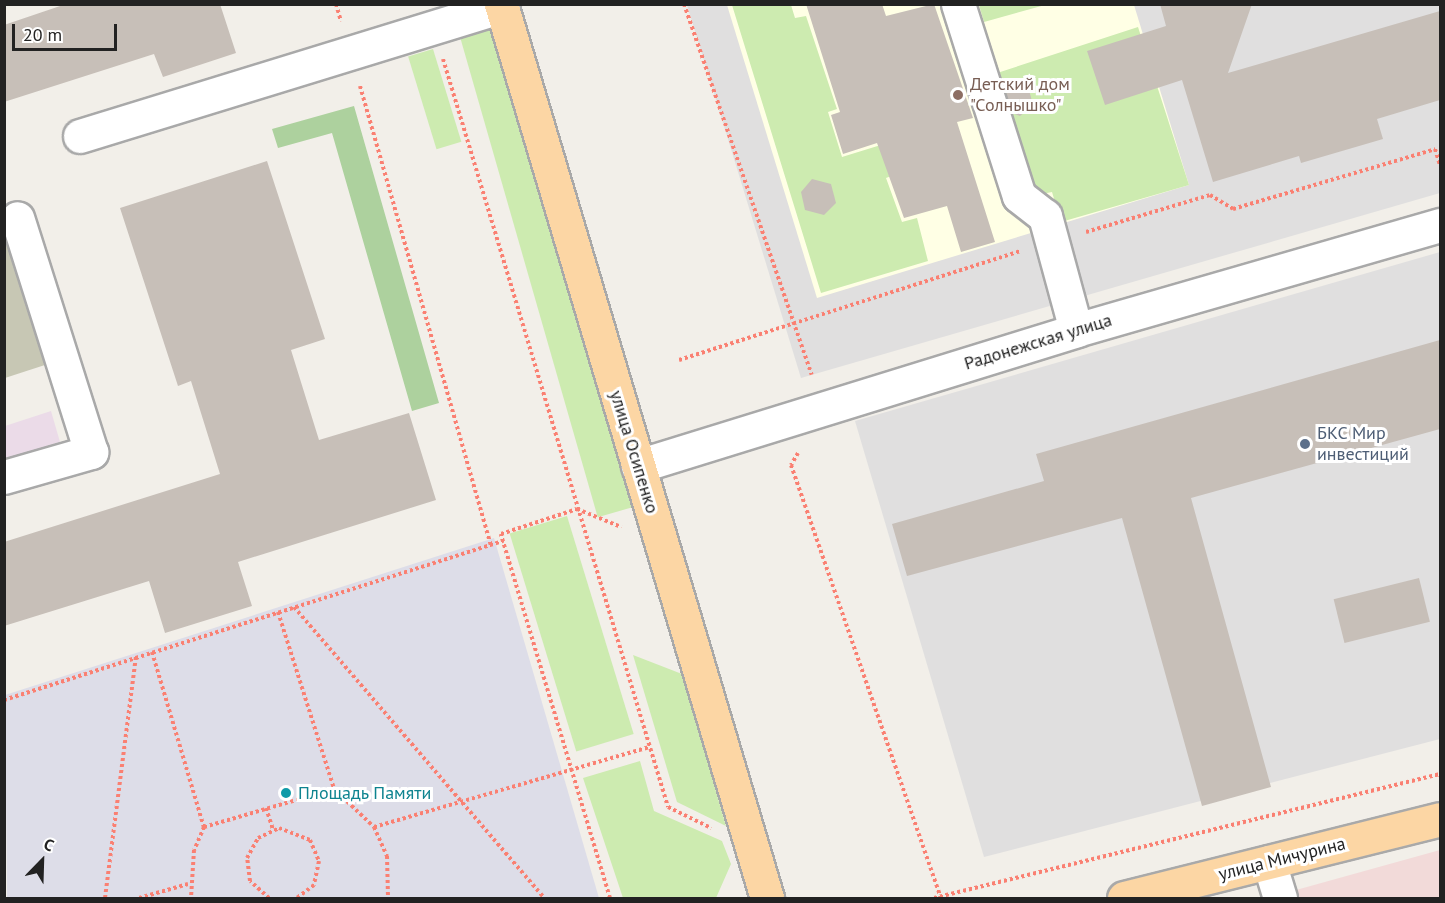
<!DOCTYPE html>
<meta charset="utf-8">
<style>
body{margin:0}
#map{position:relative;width:1445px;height:903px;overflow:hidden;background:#f2efe9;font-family:"PT Sans",sans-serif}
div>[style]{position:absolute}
.residential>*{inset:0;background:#e0dfdf}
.commercial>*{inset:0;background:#f2dad9}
.industrial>*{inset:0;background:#ebdbe8}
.education>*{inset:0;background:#ffffe5}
.construction>*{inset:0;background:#c7c7b4}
.grass>*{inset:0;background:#cdebb0;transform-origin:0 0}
.forest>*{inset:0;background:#add19e}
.plaza>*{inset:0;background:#dddde8}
.building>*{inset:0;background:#c7bfb8;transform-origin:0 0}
.path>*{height:4px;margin-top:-2px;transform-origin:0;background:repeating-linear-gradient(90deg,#fa8072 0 3px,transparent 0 6px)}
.roads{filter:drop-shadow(2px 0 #a9a9a9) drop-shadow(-2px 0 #a9a9a9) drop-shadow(0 2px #a9a9a9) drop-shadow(0 -2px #a9a9a9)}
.minor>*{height:33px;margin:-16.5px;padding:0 16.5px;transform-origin:16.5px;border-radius:16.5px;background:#fff}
.major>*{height:33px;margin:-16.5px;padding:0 16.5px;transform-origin:16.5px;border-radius:16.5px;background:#fcd6a4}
.dots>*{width:16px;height:16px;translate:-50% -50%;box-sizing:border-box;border:3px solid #fff;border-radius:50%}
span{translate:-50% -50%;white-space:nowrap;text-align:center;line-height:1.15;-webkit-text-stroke:6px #fff;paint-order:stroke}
.education-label{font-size:18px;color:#785e54}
.left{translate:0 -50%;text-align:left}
.street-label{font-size:18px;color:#222}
.service-label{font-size:18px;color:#4e5e75}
.culture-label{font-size:18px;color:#0d838f}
.frame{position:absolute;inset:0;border:6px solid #222;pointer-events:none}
.north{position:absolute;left:12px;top:831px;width:60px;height:60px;-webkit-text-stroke:4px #fff;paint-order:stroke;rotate:23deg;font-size:16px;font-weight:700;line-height:24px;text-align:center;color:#222}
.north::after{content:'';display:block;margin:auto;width:21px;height:27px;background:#222;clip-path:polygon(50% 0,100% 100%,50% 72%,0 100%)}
.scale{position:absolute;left:12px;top:24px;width:105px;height:27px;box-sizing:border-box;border:3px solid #222;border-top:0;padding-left:8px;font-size:18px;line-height:21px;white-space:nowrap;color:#222;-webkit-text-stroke:4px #fff;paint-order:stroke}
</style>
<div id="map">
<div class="residential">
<div style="clip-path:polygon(687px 5px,1440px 5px,1440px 193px,801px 378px)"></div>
<div style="clip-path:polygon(1440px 252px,1440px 739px,984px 857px,855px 421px)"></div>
</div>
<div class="commercial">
<div style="clip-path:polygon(1440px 850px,1440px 898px,1267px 898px)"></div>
</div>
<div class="industrial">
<div style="clip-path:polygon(51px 411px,60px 442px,5px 459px,5px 426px)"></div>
</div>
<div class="education">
<div style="clip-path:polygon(727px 5px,1134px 5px,1189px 185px,817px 298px)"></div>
</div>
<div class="construction">
<div style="clip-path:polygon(4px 222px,51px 363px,5px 378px,4px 378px)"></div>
</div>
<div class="grass">
<div style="clip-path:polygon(732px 5px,791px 5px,795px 18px,806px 16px,837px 109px,828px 112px,842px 157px,897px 140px,907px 170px,886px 178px,902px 222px,917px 218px,928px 261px,821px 293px)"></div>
<div style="clip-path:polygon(979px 5px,979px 4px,1045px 5px,984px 22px)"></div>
<div style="clip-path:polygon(1138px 27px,1189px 185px,1061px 222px,1052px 192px,1037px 195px,994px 74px)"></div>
<div style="left:497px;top:28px;width:498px;height:38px;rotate:74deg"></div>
<div style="left:433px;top:49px;width:97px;height:26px;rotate:73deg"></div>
<div style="left:567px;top:516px;width:228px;height:60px;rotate:73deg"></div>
<div style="clip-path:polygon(633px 655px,682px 674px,726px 826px,677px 802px)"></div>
<div style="clip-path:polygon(640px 761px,654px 811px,722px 841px,731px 864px,716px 898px,623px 898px,583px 778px)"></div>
</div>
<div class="forest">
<div style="clip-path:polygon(354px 106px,439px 403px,412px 411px,332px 133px,278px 148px,272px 129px)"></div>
</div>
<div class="plaza">
<div style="clip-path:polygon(494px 538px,599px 898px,7px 898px,5px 695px)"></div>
</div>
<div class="building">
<div style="clip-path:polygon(66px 4px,220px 4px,236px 53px,163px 77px,154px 54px,4px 102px,4px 25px)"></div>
<div style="clip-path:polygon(806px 4px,882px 4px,886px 16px,934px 4px,973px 118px,957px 122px,995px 242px,961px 252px,947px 206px,904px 218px,877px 143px,843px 154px,831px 115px,840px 112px)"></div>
<div style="clip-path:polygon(1160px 4px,1252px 4px,1228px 73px,1440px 11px,1440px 100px,1377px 119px,1383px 139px,1301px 163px,1299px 156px,1213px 182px,1182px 80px,1105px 105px,1087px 51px,1166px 26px)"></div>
<div style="clip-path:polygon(1015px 86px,1029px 90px,1033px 105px,1020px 116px,1012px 113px,1006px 94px)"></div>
<div style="clip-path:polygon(267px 161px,325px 339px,291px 350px,319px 440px,409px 413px,436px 500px,238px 562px,252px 606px,165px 633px,149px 581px,4px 626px,4px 542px,220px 474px,191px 381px,178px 386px,120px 208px)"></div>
<div style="clip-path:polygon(812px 179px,831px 184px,836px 203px,824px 215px,805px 210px,801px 192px)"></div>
<div style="clip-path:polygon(1440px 340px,1440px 429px,1191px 498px,1271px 787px,1202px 806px,1122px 518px,907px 576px,892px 524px,1044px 481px,1036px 454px)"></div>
<div style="left:1419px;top:578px;width:45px;height:88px;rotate:76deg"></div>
</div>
<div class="path">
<div style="left:336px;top:4px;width:18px;rotate:74deg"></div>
<div style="left:684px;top:4px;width:392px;rotate:71deg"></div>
<div style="left:443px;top:59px;width:781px;rotate:73.26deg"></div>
<div style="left:668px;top:807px;width:48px;rotate:26deg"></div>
<div style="left:360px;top:86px;width:477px;rotate:74.1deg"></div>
<div style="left:1086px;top:232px;width:129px;rotate:-16.6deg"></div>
<div style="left:1210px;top:195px;width:27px;rotate:31deg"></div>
<div style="left:1233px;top:209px;width:211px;rotate:-16.5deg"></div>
<div style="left:1435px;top:149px;width:17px;rotate:73deg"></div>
<div style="left:679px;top:360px;width:359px;rotate:-17.7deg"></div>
<div style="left:798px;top:453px;width:14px;rotate:120deg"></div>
<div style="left:791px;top:465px;width:457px;rotate:70.9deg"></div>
<div style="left:294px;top:607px;width:384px;rotate:49.3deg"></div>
<div style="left:278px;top:612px;width:186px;rotate:72.4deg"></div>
<div style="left:334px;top:789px;width:55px;rotate:43.5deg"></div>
<div style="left:374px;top:827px;width:32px;rotate:66deg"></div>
<div style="left:387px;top:856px;width:42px;rotate:88.6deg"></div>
<div style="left:152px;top:652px;width:183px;rotate:73.5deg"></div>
<div style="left:204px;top:827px;width:25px;rotate:113deg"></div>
<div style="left:194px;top:850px;width:48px;rotate:93.6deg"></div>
<div style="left:4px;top:700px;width:524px;rotate:-17.67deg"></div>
<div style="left:266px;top:808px;width:23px;rotate:72deg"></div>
<div style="left:204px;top:827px;width:135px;rotate:-16.3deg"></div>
<div style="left:374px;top:827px;width:286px;rotate:-16.2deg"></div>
<div style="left:105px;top:898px;width:243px;rotate:-82.7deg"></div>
<div style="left:139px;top:898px;width:51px;rotate:-15.9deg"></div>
<div style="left:269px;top:898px;width:25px;rotate:-138deg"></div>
<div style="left:250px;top:881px;width:23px;rotate:-97deg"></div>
<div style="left:247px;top:858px;width:23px;rotate:-61deg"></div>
<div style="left:258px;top:838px;width:23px;rotate:-25deg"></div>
<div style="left:279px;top:828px;width:33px;rotate:21deg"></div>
<div style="left:310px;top:840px;width:23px;rotate:67deg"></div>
<div style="left:319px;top:861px;width:25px;rotate:102deg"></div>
<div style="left:314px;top:885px;width:21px;rotate:143deg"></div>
<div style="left:610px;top:898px;width:380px;rotate:-106.7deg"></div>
<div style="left:501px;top:534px;width:80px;rotate:-18.2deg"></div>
<div style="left:577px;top:509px;width:48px;rotate:22.2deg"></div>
<div style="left:934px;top:898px;width:521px;rotate:-13.77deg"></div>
</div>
<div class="roads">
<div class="minor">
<div style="left:958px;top:4px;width:201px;rotate:72.4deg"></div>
<div style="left:1019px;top:196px;width:33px;rotate:38deg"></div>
<div style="left:1045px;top:216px;width:118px;rotate:74.8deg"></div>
<div style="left:80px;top:136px;width:442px;rotate:-17.1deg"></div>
<div style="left:638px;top:466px;width:459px;rotate:-17.2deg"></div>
<div style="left:1076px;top:330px;width:379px;rotate:-16.1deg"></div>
<div style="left:4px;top:477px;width:91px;rotate:-16deg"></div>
<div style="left:91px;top:452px;width:245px;rotate:-107.5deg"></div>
<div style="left:1269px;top:862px;width:38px;rotate:73deg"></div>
</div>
<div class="major">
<div style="left:501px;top:4px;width:933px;rotate:73.43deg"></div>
<div style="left:1124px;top:898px;width:326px;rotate:-14deg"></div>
</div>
</div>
<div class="dots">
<div style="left:958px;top:95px;background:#8d6e63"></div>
<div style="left:1305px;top:444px;background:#5c6f8a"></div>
<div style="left:286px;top:793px;background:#0f9aa8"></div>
</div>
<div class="education-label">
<span class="left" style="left:970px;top:95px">Детский дом<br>"Солнышко"</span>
</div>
<div class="street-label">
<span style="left:1038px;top:342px;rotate:-17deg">Радонежская улица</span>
<span style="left:634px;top:452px;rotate:73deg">улица Осипенко</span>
<span style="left:1282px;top:859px;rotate:-14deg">улица Мичурина</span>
</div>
<div class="service-label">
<span class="left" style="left:1317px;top:444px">БКС Мир<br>инвестиций</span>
</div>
<div class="culture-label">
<span class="left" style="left:298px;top:793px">Площадь Памяти</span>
</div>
<div class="frame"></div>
<div class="north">С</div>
<div class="scale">20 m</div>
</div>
